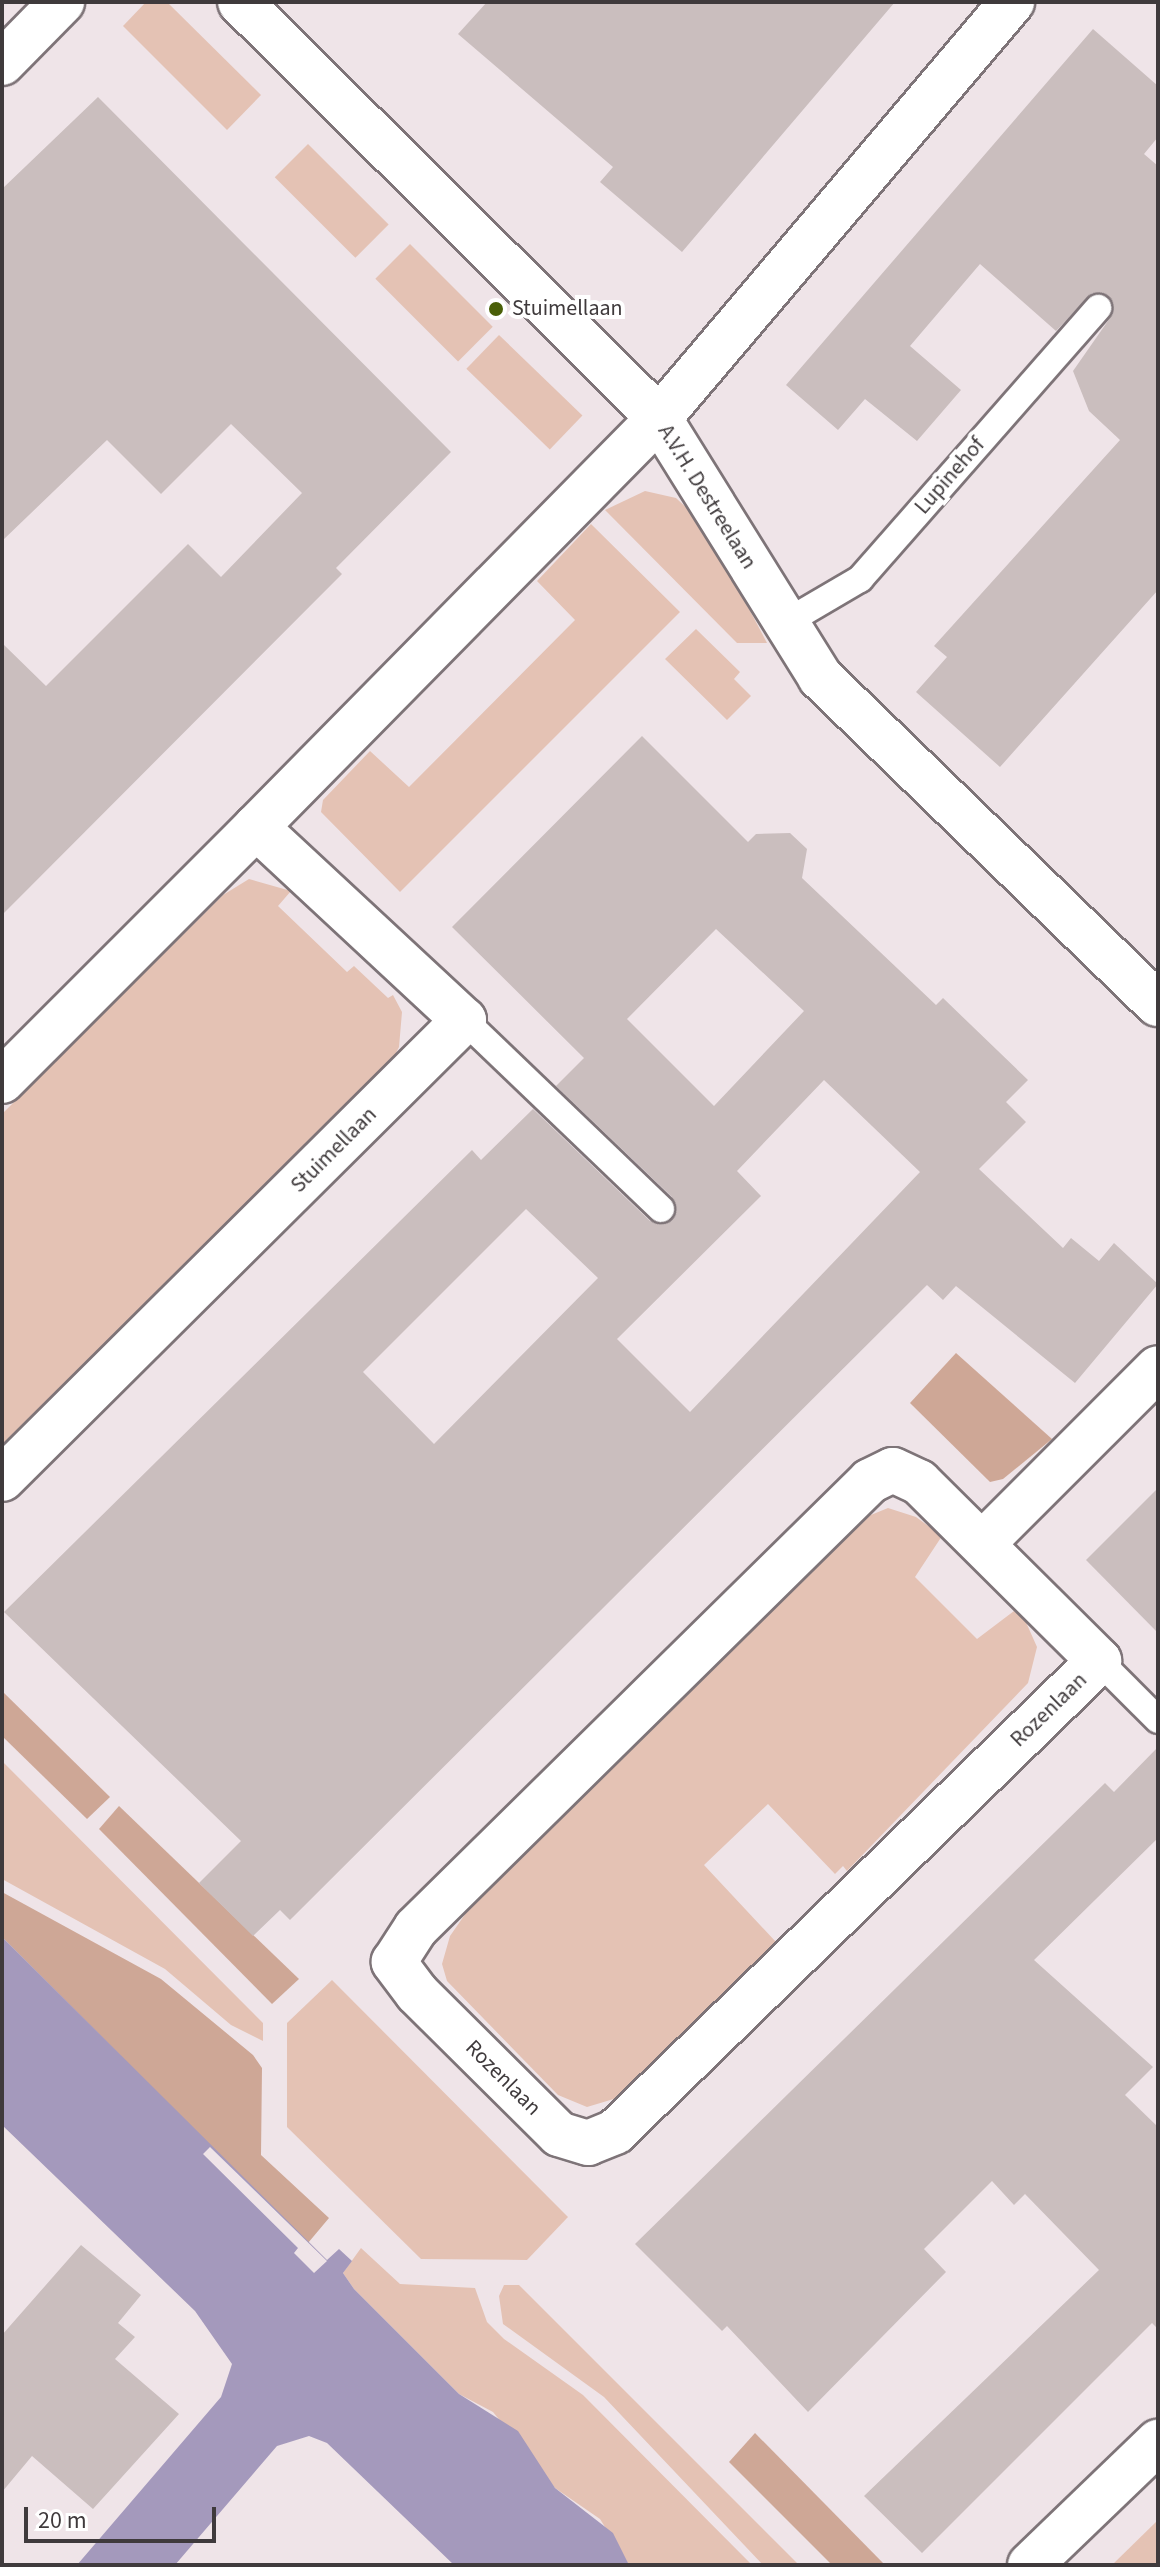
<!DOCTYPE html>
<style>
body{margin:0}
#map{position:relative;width:1160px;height:2567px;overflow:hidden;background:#efe4e8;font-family:"Source Sans 3",sans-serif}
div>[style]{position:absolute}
.green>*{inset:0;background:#e4c2b4;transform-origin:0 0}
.forest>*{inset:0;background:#cea796}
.water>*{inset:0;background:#a499bc}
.pier>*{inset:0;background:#efe4e8}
.building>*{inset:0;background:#cabebe}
.roads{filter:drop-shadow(2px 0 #7e7478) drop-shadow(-2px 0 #7e7478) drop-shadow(0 2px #7e7478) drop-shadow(0 -2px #7e7478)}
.service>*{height:26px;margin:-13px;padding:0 13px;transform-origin:13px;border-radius:13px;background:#fff}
.minor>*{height:44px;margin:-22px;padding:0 22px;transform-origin:22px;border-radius:22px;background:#fff}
.dots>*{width:22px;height:22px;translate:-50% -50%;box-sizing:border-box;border:4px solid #fff;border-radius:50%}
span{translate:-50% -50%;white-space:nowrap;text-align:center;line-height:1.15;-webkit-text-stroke:8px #fff;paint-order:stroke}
.poi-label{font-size:22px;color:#3f3a3c}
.left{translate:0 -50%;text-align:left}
.street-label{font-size:22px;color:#3f3a3c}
.frame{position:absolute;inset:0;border:4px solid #3f3a3c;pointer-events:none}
.scale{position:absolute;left:24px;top:2507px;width:192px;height:36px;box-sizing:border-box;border:4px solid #3f3a3c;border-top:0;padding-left:10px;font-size:24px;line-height:28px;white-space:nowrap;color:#3f3a3c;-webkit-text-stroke:6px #fff;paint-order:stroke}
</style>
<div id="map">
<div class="green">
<div style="clip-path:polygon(146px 2px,167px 2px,261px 95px,227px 130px,123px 26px)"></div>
<div style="left:308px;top:144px;width:114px;height:47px;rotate:45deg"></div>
<div style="left:410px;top:244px;width:117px;height:49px;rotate:45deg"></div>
<div style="left:499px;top:335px;width:116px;height:47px;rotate:44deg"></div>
<div style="clip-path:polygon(645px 491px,676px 498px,705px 525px,767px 643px,737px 643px,605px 510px)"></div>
<div style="clip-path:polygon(591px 524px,680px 612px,400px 892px,321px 812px,323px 800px,370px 751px,409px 787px,575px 620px,537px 581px)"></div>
<div style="clip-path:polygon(696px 629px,740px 672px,734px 679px,751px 696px,727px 720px,665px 659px)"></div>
<div style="clip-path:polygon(249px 879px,291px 891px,278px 906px,347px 972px,354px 966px,388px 998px,393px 995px,402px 1012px,399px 1047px,391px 1063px,2px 1452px,2px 1114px,223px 895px)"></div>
<div style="clip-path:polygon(888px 1508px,916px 1517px,942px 1536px,915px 1577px,977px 1639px,1014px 1611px,1025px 1620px,1037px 1647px,1028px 1683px,847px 1871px,843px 1866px,835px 1874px,768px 1804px,704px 1865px,776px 1942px,617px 2098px,587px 2107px,558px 2095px,447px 1981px,442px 1964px,450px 1936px,466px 1913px,866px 1517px)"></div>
<div style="clip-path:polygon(2px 1761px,263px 2023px,263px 2041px,231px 2025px,165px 1969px,2px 1879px)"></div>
<div style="clip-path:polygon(332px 1980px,568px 2217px,527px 2260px,421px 2259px,287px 2127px,287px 2023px)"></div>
<div style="clip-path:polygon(361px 2248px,400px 2284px,475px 2288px,487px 2322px,504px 2339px,583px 2395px,752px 2565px,629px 2565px,600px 2519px,555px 2488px,493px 2412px,459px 2394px,354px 2289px,343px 2273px)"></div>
<div style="clip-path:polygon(504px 2285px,519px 2285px,799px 2565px,763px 2565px,604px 2397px,503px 2324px,499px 2296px)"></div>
<div style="clip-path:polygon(1158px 2520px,1158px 2565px,1112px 2565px)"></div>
</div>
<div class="forest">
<div style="clip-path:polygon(956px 1353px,1052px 1439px,1003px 1479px,990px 1482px,910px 1403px)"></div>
<div style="clip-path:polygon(2px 1691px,110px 1797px,87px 1819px,2px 1736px)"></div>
<div style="clip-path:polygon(119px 1806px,299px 1979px,272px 2004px,99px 1829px)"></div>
<div style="clip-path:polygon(2px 1892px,161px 1979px,253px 2055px,262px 2068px,261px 2155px,329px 2218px,308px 2243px,2px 1937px)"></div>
<div style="clip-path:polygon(755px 2433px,885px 2565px,832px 2565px,729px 2462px)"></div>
</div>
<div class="water">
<div style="clip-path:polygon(2px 1937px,327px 2260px,339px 2249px,352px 2261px,343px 2273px,354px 2289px,459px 2394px,518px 2431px,555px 2488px,613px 2533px,629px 2565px,454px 2565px,327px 2443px,309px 2436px,277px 2446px,175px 2565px,77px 2565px,221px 2397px,232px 2364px,195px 2311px,2px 2125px)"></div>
</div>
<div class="pier">
<div style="clip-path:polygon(210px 2147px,327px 2261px,314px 2273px,294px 2253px,298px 2248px,203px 2154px)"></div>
</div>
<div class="building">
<div style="clip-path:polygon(487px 2px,895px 2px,682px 252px,600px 182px,613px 167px,458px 34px)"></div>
<div style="clip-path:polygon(1093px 29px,1158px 86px,1158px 137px,1144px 154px,1158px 166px,1158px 590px,1000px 767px,916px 692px,947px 657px,934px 646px,1120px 440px,1089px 411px,1073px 371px,1110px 318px,1113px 302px,1092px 293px,1056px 331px,980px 264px,910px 346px,961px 390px,917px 441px,865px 399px,838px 430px,786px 385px)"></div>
<div style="clip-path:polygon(98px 97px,451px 452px,336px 568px,342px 574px,2px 915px,2px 643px,46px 686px,188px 544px,221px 577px,302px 493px,231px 424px,161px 494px,107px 440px,2px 541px,2px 189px)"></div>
<div style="clip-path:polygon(evenodd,642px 736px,748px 842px,756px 834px,790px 833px,807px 849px,802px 878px,936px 1005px,943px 998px,1028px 1080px,1006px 1102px,1026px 1122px,979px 1169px,1063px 1248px,1071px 1238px,1099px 1261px,1114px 1243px,1158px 1284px,1075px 1383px,956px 1286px,943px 1300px,927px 1285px,290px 1920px,280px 1910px,253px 1936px,199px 1883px,241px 1841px,4px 1612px,472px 1150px,481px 1160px,533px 1109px,650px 1221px,673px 1219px,672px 1197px,556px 1086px,584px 1058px,452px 927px,642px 736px,716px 929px,804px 1011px,714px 1106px,627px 1019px,716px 929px,642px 736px,824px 1080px,920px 1172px,690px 1412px,617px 1339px,761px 1196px,737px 1171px,824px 1080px,642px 736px,526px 1209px,598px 1278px,434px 1444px,363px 1372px,526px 1209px)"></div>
<div style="clip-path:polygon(1158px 1488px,1158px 1633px,1086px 1560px)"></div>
<div style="clip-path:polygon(1158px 1747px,1158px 1838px,1034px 1960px,1153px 2067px,1125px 2095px,1158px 2127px,1158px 2329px,1152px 2323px,922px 2553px,864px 2496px,1099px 2270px,1025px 2194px,1014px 2205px,992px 2181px,924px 2249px,946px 2272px,808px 2412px,727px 2326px,722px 2331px,635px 2244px,1105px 1783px,1114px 1792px)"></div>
<div style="clip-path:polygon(81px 2245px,141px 2295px,118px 2323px,135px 2337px,115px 2359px,179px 2414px,93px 2509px,32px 2456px,2px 2492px,2px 2335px)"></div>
</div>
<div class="roads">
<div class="service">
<div style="left:785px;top:623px;width:87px;rotate:-30.4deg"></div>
<div style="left:860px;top:579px;width:361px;rotate:-48.7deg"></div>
<div style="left:464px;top:1020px;width:273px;rotate:43.8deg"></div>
<div style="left:1099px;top:1661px;width:83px;rotate:45deg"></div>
</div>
<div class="minor">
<div style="left:240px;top:2px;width:590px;rotate:44.79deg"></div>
<div style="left:659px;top:418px;width:305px;rotate:58.1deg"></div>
<div style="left:820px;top:677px;width:470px;rotate:44.1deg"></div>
<div style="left:2px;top:63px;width:86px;rotate:-45.5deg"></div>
<div style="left:256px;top:827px;width:574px;rotate:-45.42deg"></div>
<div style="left:659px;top:418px;width:546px;rotate:-49.68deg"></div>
<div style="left:2px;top:1081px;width:359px;rotate:-45deg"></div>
<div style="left:256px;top:827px;width:284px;rotate:42.9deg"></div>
<div style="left:464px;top:1020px;width:651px;rotate:135.19deg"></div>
<div style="left:893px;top:1470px;width:29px;rotate:25deg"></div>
<div style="left:919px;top:1482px;width:254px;rotate:44.8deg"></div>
<div style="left:1099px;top:1661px;width:675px;rotate:135.78deg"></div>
<div style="left:615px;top:2132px;width:29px;rotate:158deg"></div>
<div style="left:588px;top:2143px;width:30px;rotate:-163deg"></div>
<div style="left:559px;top:2134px;width:200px;rotate:-135.2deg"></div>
<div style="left:417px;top:1993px;width:39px;rotate:-127deg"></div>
<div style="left:394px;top:1962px;width:40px;rotate:-57.1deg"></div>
<div style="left:416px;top:1928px;width:637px;rotate:-44.55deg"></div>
<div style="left:870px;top:1481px;width:25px;rotate:-26deg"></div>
<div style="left:983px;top:1543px;width:247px;rotate:-45deg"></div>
<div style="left:1030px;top:2565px;width:178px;rotate:-43.9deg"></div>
</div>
</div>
<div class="dots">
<div style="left:496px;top:309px;background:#4a5f08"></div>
</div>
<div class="poi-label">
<span class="left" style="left:512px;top:309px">Stuimellaan</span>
</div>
<div class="street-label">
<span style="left:950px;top:476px;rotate:-49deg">Lupinehof</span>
<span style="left:707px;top:497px;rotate:58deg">A.V.H. Destreelaan</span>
<span style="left:334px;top:1150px;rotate:-45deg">Stuimellaan</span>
<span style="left:1049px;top:1710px;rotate:-44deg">Rozenlaan</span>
<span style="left:503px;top:2078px;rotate:45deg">Rozenlaan</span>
</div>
<div class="frame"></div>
<div class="scale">20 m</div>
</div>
